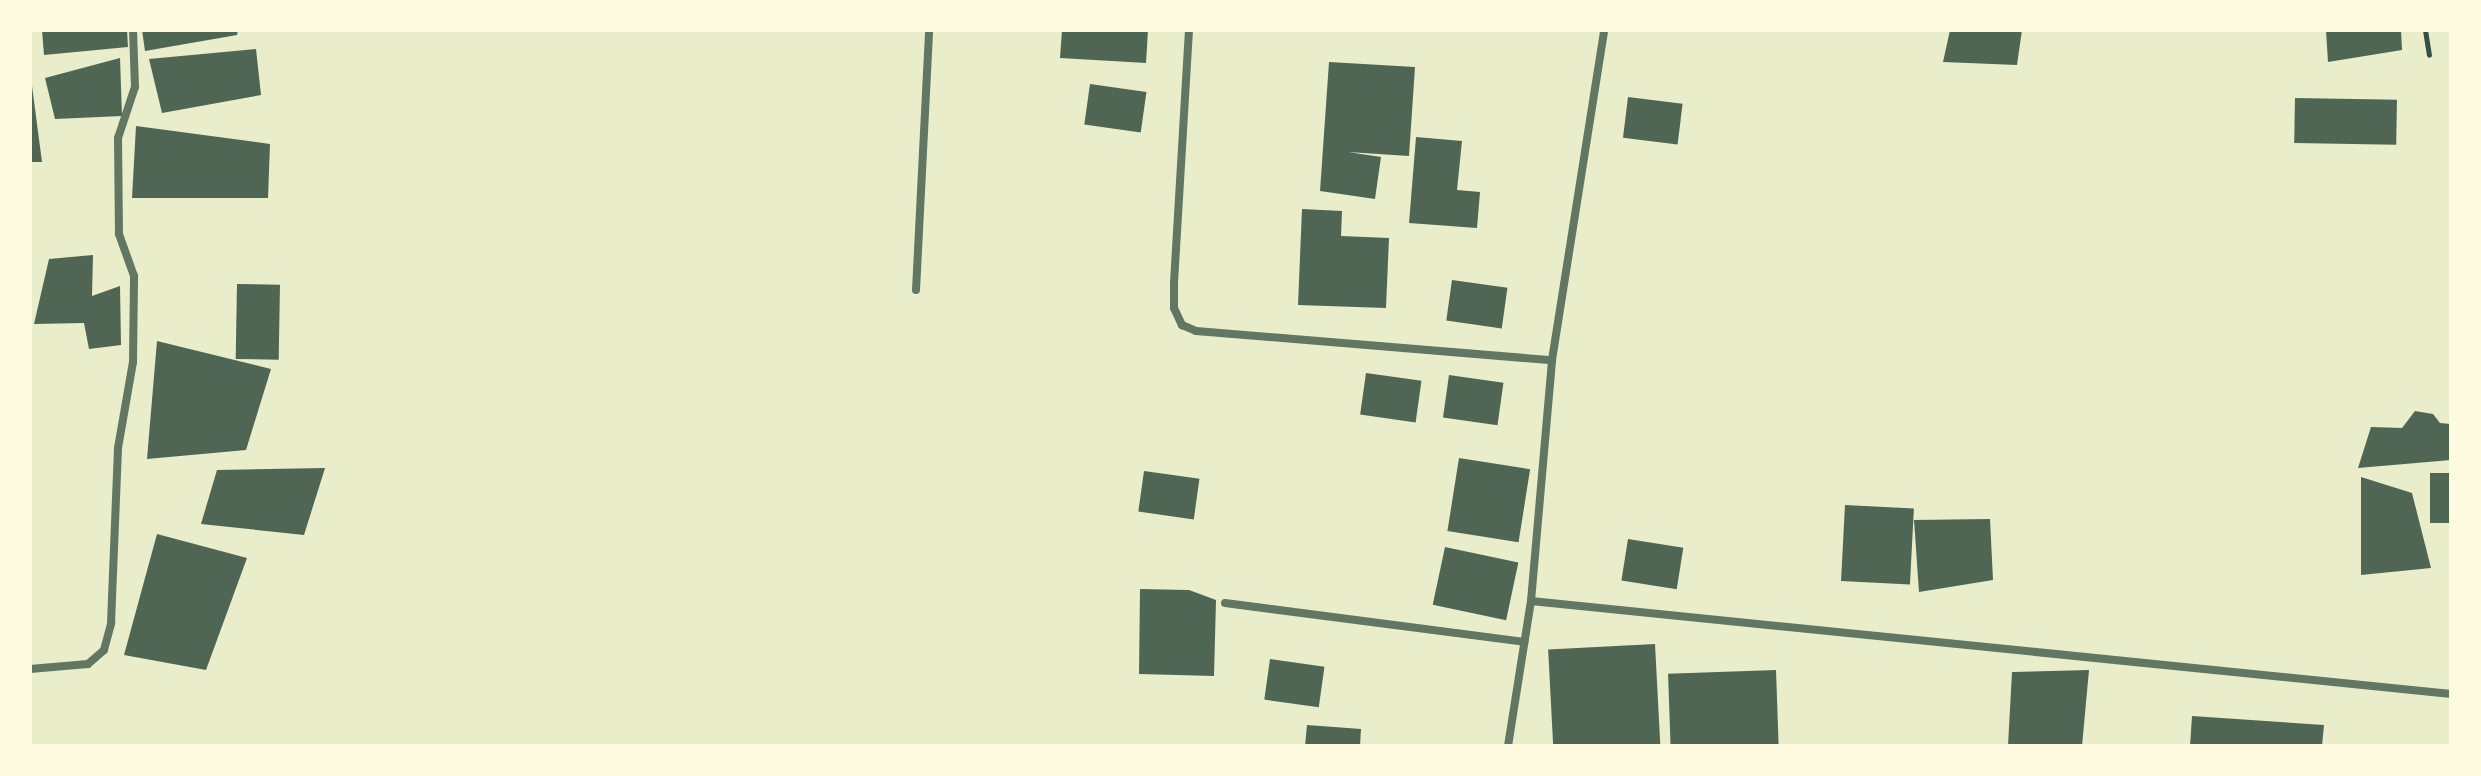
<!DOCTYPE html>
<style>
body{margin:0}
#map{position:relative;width:2481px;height:776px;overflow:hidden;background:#e9edc9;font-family:Overpass,sans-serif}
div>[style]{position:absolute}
.building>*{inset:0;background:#4f6655;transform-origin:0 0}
.path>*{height:5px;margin:-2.5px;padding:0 2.5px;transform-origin:2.5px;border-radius:2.5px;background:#344e41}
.minor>*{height:8px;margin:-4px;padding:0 4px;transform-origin:4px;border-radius:4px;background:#617663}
span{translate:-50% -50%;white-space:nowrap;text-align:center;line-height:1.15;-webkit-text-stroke:8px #fefae0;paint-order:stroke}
.frame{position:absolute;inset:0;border:32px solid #fefae0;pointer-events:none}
</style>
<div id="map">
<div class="building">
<div style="clip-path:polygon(42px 30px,127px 30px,128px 47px,44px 55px)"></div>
<div style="clip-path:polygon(142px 30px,238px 30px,237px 35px,145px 51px)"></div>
<div style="clip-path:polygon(1062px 30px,1148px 30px,1146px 63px,1060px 58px)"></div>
<div style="clip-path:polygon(1950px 30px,2022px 30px,2017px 65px,1943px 62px)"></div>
<div style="clip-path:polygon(2326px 30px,2401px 30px,2402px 50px,2328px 62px)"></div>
<div style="clip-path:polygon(256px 49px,261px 95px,162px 113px,149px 59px)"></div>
<div style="clip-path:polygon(120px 58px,122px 116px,55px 119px,45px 78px)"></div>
<div style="clip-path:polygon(1329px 62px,1415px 67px,1409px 156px,1348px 152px,1381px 157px,1375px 199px,1320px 191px)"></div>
<div style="left:1090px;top:84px;width:57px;height:41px;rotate:8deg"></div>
<div style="clip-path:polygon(30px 86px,32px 86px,42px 162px,30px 162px)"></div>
<div style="left:1628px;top:97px;width:55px;height:41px;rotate:7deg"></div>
<div style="left:2295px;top:98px;width:102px;height:45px;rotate:1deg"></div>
<div style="clip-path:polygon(136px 126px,270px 144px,268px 198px,132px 198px)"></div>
<div style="clip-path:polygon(1416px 137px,1462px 141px,1457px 190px,1480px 192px,1477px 228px,1409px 223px)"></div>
<div style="clip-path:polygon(1302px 209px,1342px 211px,1341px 236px,1389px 238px,1386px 308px,1298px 305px)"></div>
<div style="clip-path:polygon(93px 255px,92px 296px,120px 286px,121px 345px,89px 349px,84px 323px,34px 324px,49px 259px)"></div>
<div style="left:1452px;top:280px;width:56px;height:41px;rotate:8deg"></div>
<div style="left:237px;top:284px;width:43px;height:75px;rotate:1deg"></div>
<div style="clip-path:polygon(157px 341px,271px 369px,246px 450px,147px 459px)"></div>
<div style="left:1366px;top:373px;width:56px;height:42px;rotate:8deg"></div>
<div style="left:1449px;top:375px;width:55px;height:43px;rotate:8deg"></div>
<div style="clip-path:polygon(2415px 411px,2433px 414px,2440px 423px,2451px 424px,2451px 460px,2358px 468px,2371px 427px,2402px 428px)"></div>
<div style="left:1459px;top:458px;width:72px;height:74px;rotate:9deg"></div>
<div style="clip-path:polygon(325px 468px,304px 535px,201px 524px,217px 470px)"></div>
<div style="left:1144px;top:471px;width:56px;height:41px;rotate:8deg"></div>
<div style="left:2451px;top:473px;width:50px;height:21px;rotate:90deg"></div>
<div style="clip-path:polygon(2361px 477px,2412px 493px,2431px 568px,2361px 575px)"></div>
<div style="left:1845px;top:505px;width:69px;height:76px;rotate:3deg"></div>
<div style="clip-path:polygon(1990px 519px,1993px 580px,1919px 592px,1914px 520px)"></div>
<div style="clip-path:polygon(157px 534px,247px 558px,206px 670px,124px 655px)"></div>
<div style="left:1628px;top:539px;width:56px;height:42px;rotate:9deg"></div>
<div style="left:1445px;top:547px;width:75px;height:59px;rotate:12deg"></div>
<div style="clip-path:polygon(1140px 589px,1189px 590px,1216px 600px,1214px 676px,1139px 674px)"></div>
<div style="left:1655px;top:644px;width:102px;height:107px;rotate:87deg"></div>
<div style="left:1270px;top:659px;width:55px;height:41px;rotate:8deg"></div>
<div style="left:1776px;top:670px;width:76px;height:108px;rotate:88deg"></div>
<div style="clip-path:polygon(2089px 670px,2082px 746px,2008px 746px,2012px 672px)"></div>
<div style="clip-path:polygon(2192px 716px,2324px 725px,2322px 746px,2190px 746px)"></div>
<div style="clip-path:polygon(1307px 725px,1361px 729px,1360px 746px,1305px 746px)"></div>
</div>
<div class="path">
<div style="left:2425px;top:30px;width:25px;rotate:81deg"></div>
</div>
<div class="minor">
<div style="left:1189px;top:30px;width:253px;rotate:93.4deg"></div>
<div style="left:1174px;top:283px;width:25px;rotate:90deg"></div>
<div style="left:1174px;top:308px;width:19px;rotate:65deg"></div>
<div style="left:1182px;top:325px;width:15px;rotate:23deg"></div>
<div style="left:1196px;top:331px;width:357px;rotate:4.7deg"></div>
<div style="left:916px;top:290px;width:260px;rotate:-87.1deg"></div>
<div style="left:1531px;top:601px;width:925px;rotate:5.77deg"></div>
<div style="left:1225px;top:603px;width:302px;rotate:7.4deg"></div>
<div style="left:30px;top:669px;width:58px;rotate:-4.9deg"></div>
<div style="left:88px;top:664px;width:21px;rotate:-41deg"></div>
<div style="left:104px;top:650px;width:28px;rotate:-75deg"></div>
<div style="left:111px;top:623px;width:175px;rotate:-87.7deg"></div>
<div style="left:118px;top:448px;width:87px;rotate:-80.1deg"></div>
<div style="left:133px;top:362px;width:86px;rotate:-89.3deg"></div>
<div style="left:134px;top:276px;width:45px;rotate:-109.7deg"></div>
<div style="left:119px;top:234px;width:96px;rotate:-90.6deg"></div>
<div style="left:118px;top:138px;width:54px;rotate:-71.6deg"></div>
<div style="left:135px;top:87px;width:57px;rotate:-92deg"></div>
<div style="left:1508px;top:746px;width:147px;rotate:-81deg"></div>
<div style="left:1531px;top:601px;width:242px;rotate:-85deg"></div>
<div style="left:1552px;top:360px;width:334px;rotate:-81deg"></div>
</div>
<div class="frame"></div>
</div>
